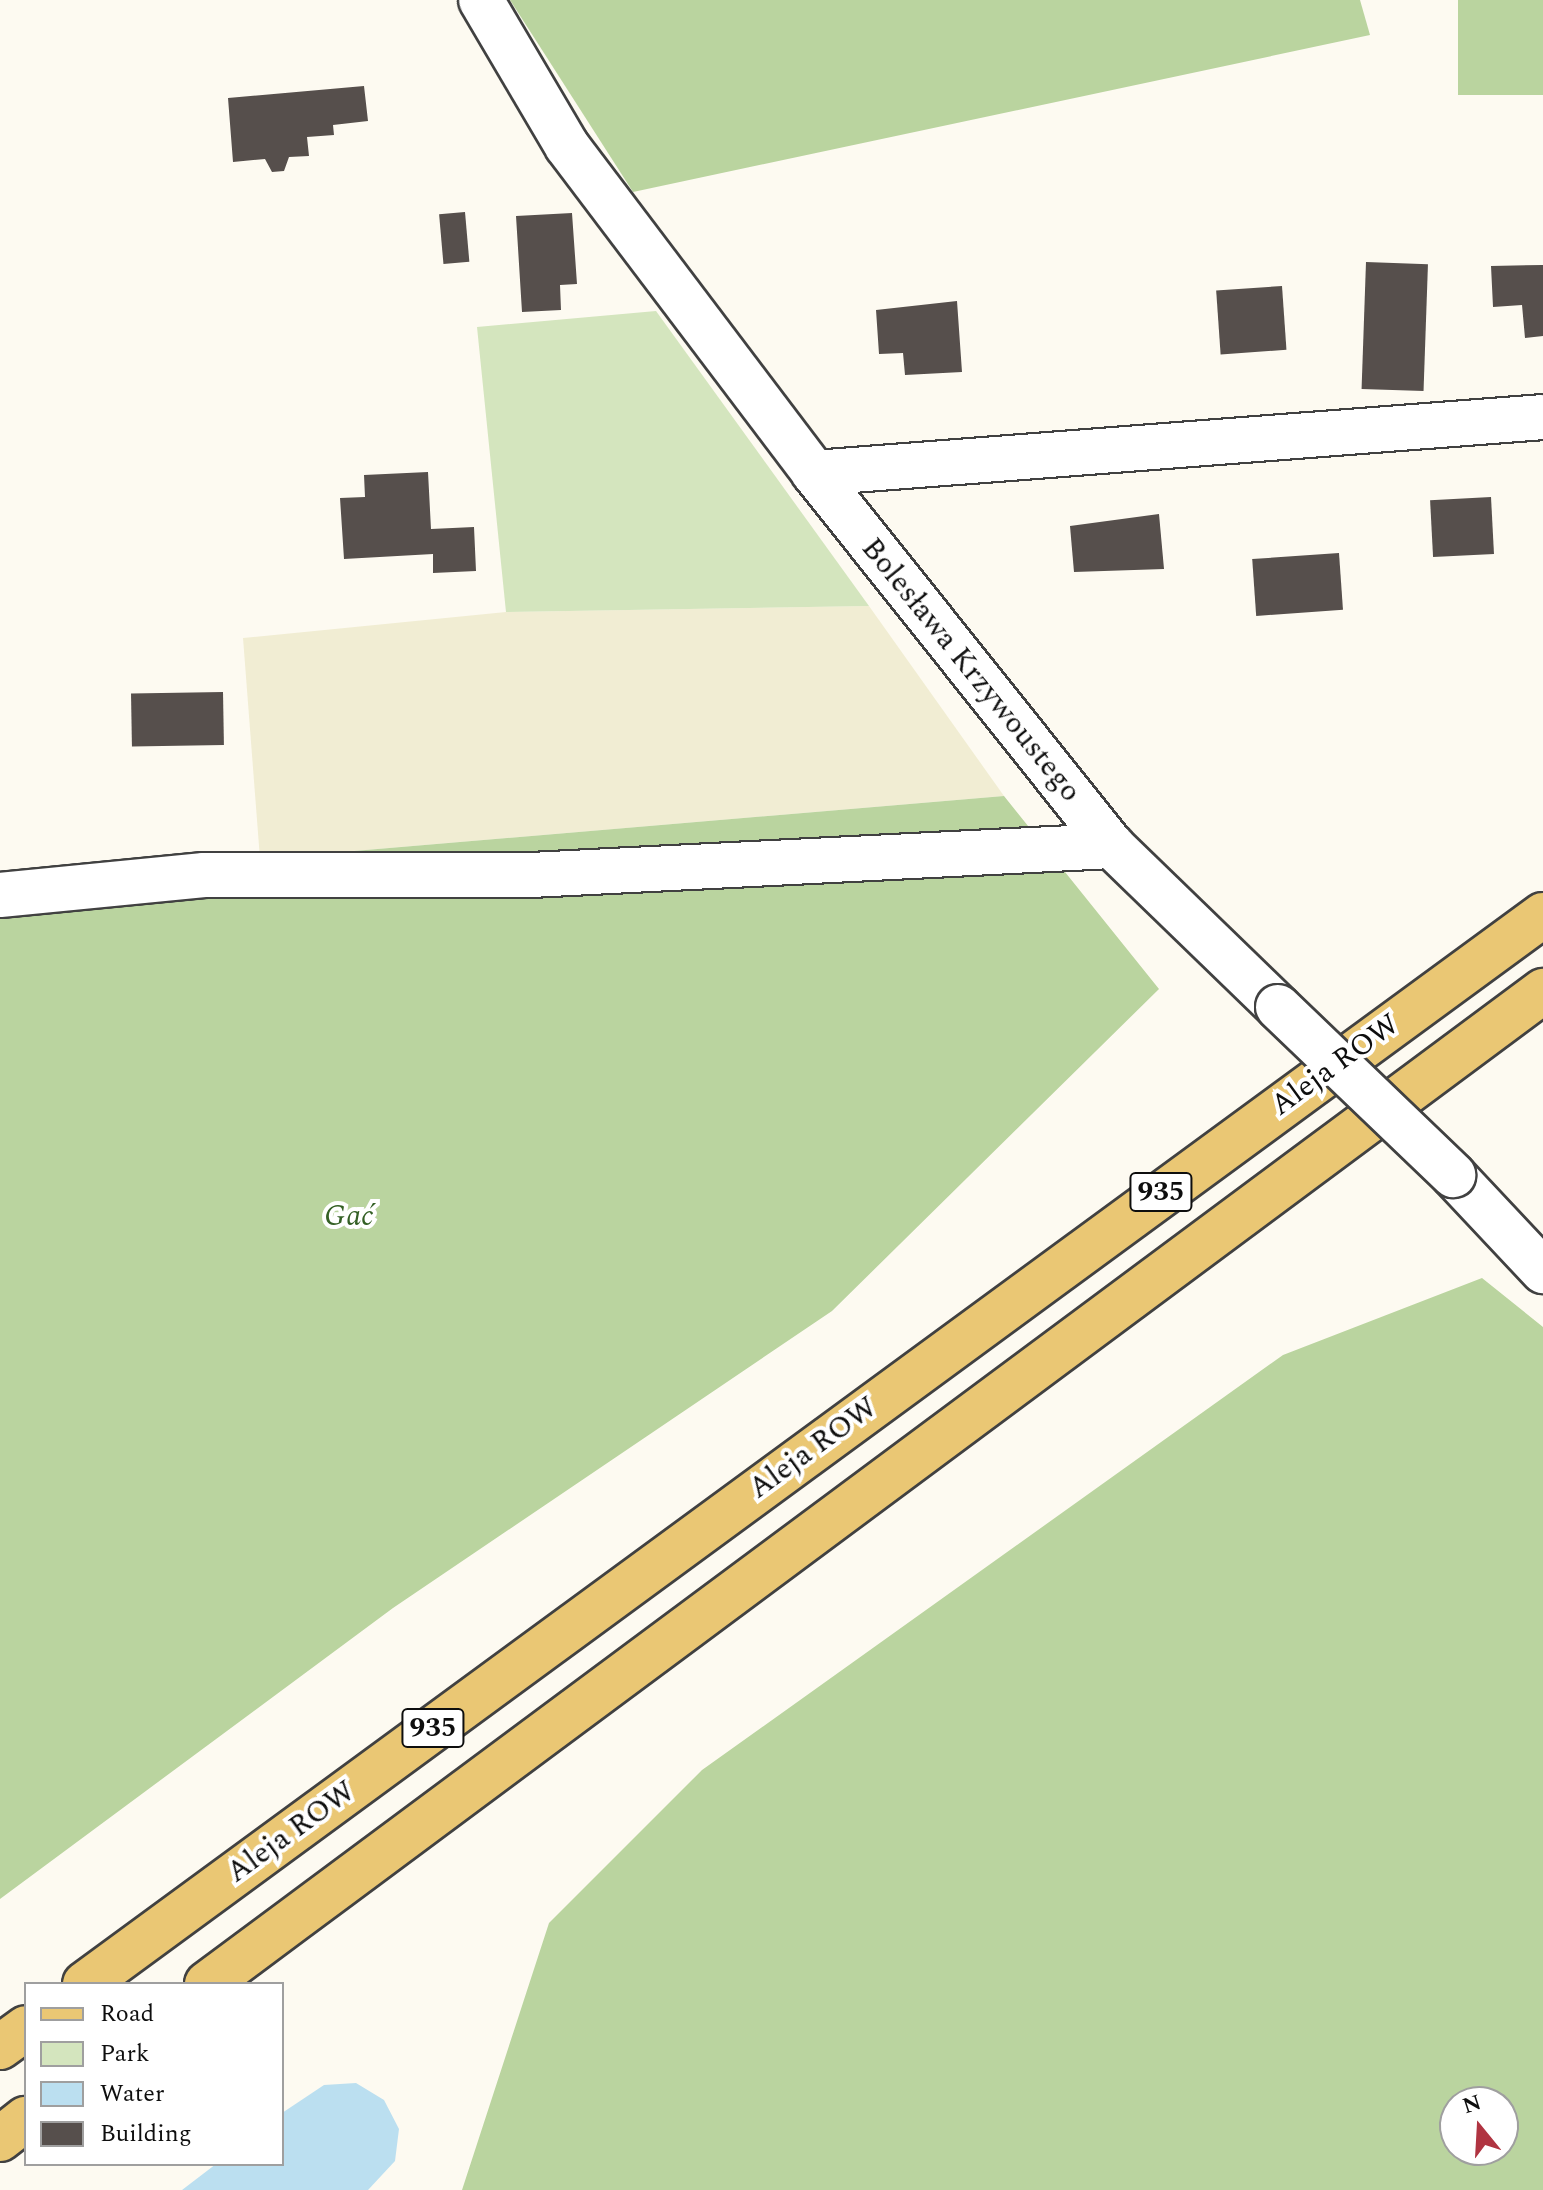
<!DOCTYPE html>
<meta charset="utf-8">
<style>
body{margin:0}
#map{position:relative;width:1543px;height:2190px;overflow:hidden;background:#fdfaf1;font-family:Spectral,serif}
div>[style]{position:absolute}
.farmland>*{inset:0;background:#f1edd3}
.green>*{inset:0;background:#d4e5be}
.forest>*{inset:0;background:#bad49f;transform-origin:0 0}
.water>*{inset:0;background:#bbdff0}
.building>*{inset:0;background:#564f4c;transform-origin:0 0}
.roads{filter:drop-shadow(2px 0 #414141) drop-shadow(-2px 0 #414141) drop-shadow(0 2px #414141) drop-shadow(0 -2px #414141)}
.minor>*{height:44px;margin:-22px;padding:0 22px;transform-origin:22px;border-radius:22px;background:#fff}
.major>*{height:44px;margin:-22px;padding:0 22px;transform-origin:22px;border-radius:22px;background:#eac774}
.bridges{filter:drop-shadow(2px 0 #414141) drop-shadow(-2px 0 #414141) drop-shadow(0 2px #414141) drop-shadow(0 -2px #414141)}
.minor-bridge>*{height:44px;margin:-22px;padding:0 22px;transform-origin:22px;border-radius:22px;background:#fff}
span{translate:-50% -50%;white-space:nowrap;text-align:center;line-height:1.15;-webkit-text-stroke:8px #fff;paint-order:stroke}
.shield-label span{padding:2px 6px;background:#fff;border:2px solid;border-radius:6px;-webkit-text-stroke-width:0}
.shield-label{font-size:28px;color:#0e0e0e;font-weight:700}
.street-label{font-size:30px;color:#0e0e0e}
.park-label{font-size:30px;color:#346025;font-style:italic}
.legend{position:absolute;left:24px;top:1982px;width:260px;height:184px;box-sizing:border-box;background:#fff;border:2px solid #9f9f9f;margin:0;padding:10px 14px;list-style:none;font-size:24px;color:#0e0e0e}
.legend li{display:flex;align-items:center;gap:16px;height:40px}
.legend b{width:40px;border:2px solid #9f9f9f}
.north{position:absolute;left:1439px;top:2086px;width:80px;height:80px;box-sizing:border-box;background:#fff;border:2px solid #9f9f9f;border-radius:50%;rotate:342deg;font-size:22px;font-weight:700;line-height:32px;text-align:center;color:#0e0e0e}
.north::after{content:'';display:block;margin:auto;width:28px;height:36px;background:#b03441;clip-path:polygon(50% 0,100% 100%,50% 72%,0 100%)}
</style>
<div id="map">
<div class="farmland">
<div style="clip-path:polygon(869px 606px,1004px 796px,260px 859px,243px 638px,506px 612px)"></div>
</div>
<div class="green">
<div style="clip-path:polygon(656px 311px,869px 606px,506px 612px,477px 327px)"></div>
</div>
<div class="forest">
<div style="clip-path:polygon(510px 0,1360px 0,1370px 35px,633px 192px)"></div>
<div style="left:1458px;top:0;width:85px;height:95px"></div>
<div style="clip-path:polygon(1004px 796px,1159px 989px,832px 1311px,393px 1608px,0 1899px,0 917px,208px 897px,260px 859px)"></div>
<div style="clip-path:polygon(evenodd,1482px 1278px,1543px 1327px,1543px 2190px,462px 2190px,549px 1923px,702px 1770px,1283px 1355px,1482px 1278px,1503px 2102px,1503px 2150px,1455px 2150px,1455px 2102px,1503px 2102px)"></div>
</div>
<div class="water">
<div style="clip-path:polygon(356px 2083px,384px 2100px,399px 2129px,395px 2161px,368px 2190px,182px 2190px,216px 2164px,282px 2164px,282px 2113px,324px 2085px)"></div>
</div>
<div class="building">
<div style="clip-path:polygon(364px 86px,368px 121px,333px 125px,334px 135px,307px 137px,309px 156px,289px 157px,284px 171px,272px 172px,265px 159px,233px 162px,228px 98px)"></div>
<div style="left:465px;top:212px;width:50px;height:26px;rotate:85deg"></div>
<div style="clip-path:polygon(572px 213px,577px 284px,560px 285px,561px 310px,522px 312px,516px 216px)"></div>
<div style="left:1366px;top:262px;width:62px;height:127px;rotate:2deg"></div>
<div style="clip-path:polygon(1543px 265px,1543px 336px,1525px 338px,1522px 305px,1493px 307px,1491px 266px)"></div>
<div style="left:1282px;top:286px;width:64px;height:66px;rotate:86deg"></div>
<div style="clip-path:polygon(957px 301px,962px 372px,905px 375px,903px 353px,879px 354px,876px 310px)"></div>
<div style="clip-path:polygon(428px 472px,431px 529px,474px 527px,476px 571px,433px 573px,433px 554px,344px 559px,340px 498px,365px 497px,364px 475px)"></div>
<div style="left:1491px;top:497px;width:57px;height:61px;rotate:87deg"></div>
<div style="clip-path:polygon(1159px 514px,1164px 569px,1074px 572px,1070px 526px)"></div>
<div style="left:1339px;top:553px;width:57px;height:87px;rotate:86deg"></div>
<div style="left:223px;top:692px;width:53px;height:92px;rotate:89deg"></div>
</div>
<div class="roads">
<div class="minor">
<div style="left:481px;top:0;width:169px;rotate:59.5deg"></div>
<div style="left:567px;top:146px;width:410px;rotate:52.9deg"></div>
<div style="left:814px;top:473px;width:477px;rotate:51.4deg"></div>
<div style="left:1112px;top:846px;width:231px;rotate:44.1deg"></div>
<div style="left:814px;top:473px;width:731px;rotate:-4.39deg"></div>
<div style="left:0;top:895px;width:205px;rotate:-5.6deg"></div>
<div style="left:204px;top:875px;width:327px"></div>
<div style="left:531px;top:875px;width:582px;rotate:-2.86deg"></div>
<div style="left:1453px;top:1175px;width:132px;rotate:46.8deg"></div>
</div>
<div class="major">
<div style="left:85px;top:1984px;width:1808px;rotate:-36.25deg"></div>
<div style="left:207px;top:1984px;width:1665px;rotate:-36.62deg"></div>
<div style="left:0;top:2047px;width:32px;rotate:-36deg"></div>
<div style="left:0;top:2139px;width:33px;rotate:-38deg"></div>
</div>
</div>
<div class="bridges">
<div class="minor-bridge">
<div style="left:1278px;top:1007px;width:243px;rotate:43.8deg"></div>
</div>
</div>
<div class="shield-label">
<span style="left:1161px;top:1192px">935</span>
<span style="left:433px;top:1728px">935</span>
</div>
<div class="street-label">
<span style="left:971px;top:670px;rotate:51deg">Bolesława Krzywoustego</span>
<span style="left:1335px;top:1065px;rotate:-36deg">Aleja ROW</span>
<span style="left:813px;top:1448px;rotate:-36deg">Aleja ROW</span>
<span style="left:291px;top:1832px;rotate:-36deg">Aleja ROW</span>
</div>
<div class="park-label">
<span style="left:349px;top:1216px">Gać</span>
</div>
<ul class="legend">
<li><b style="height:10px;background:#eac774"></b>Road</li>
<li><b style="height:22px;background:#d4e5be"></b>Park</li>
<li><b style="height:22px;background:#bbdff0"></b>Water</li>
<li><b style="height:22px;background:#564f4c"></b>Building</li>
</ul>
<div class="north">N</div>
</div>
